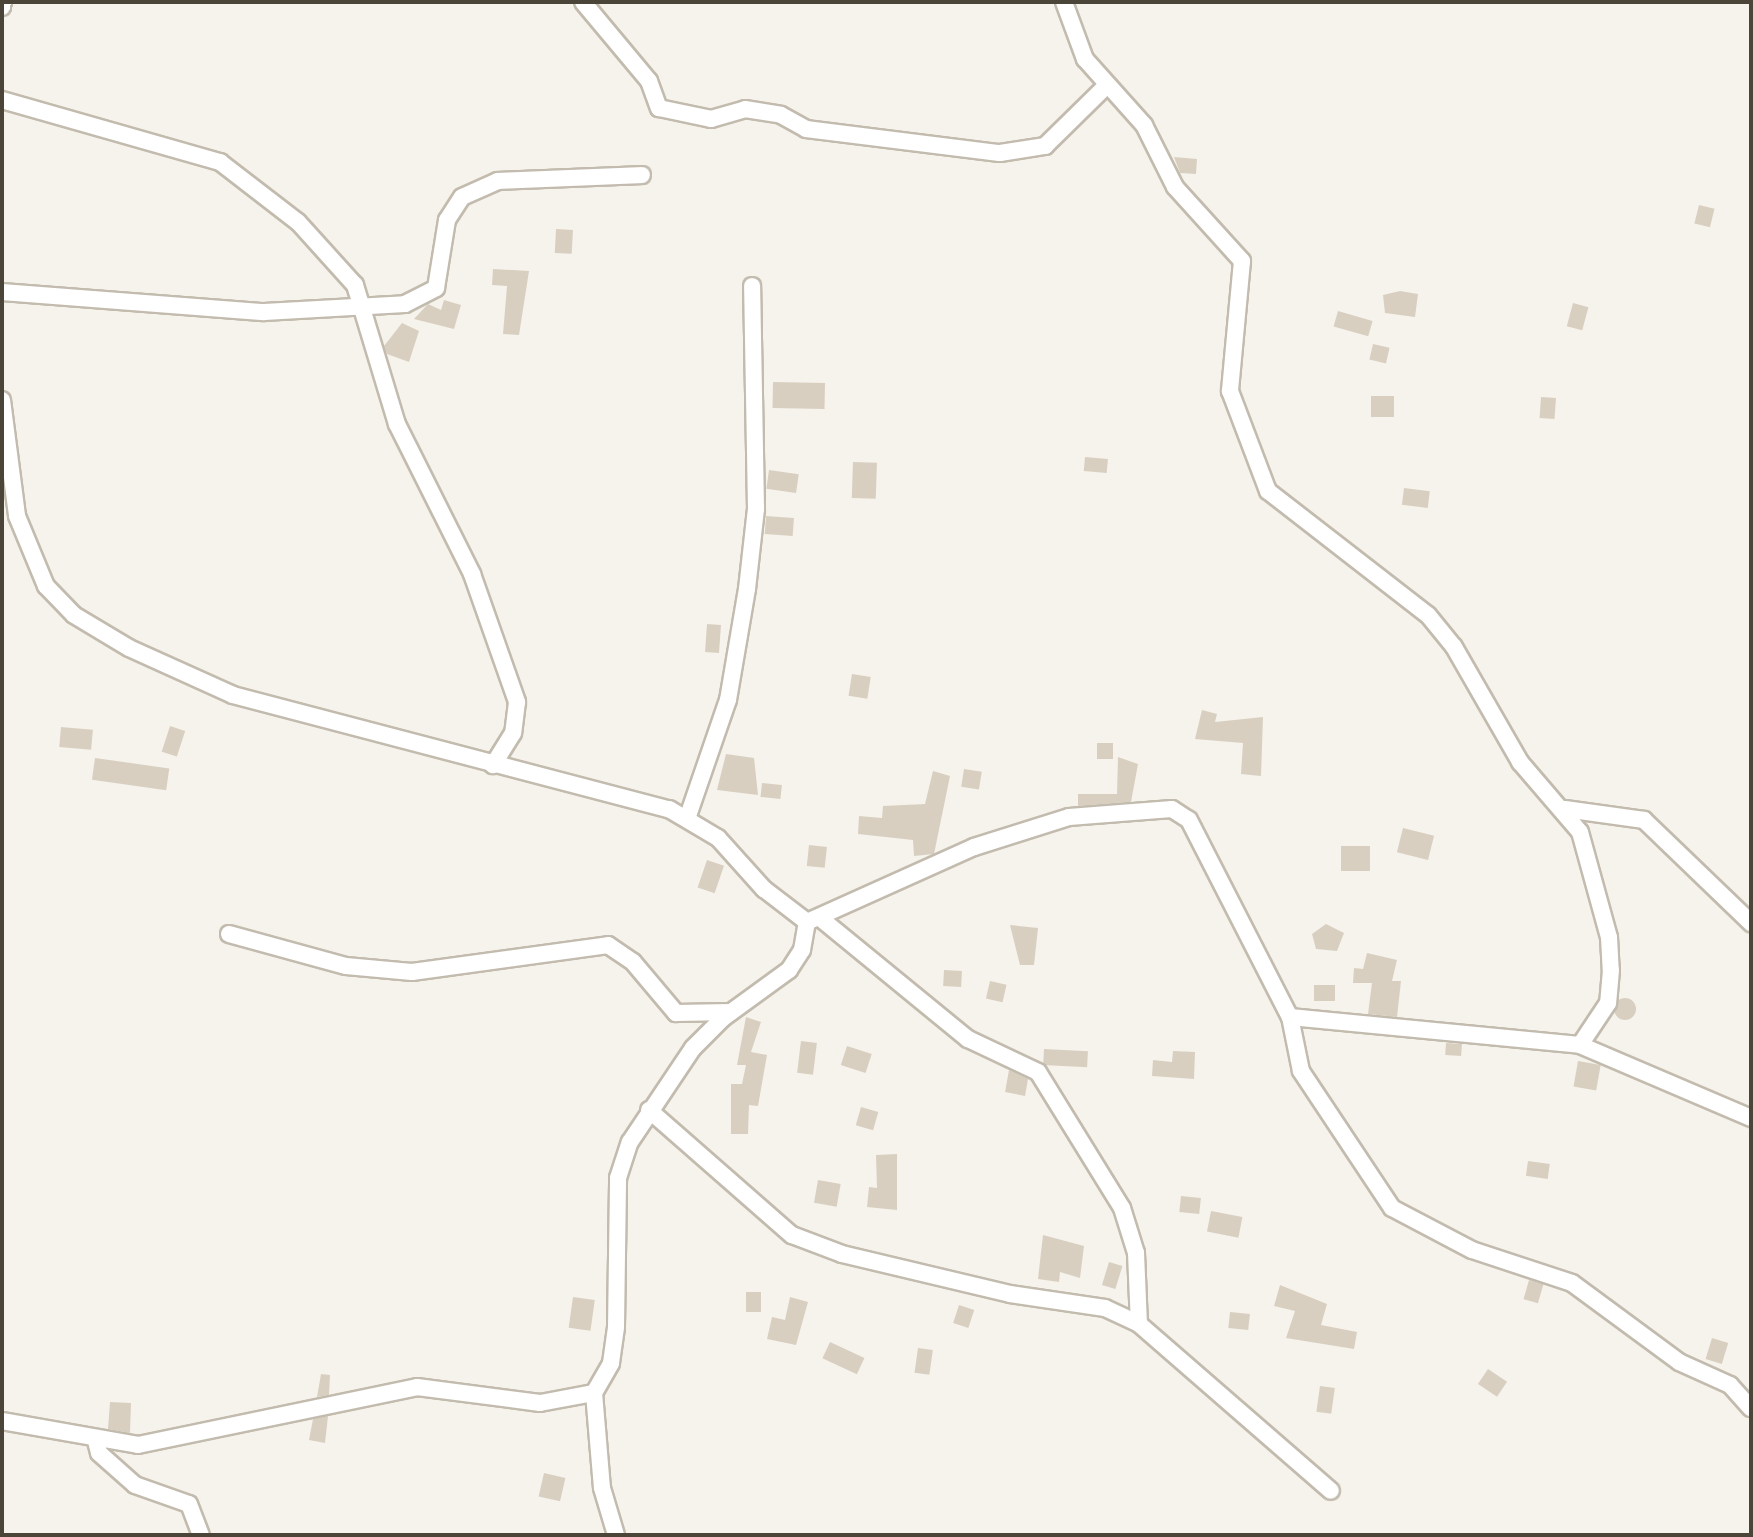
<!DOCTYPE html>
<style>
body{margin:0}
#map{position:relative;width:1753px;height:1537px;overflow:hidden;background:#f6f3ec;font-family:"IBM Plex Sans",sans-serif}
div>[style]{position:absolute}
.building>*{inset:0;background:#d8cfc1;transform-origin:0 0}
.round{border-radius:50%}
.roads{filter:drop-shadow(2px 0 #c2bbae) drop-shadow(-2px 0 #c2bbae) drop-shadow(0 2px #c2bbae) drop-shadow(0 -2px #c2bbae)}
.minor>*{height:16px;margin:-8px;padding:0 8px;transform-origin:8px;border-radius:8px;background:#fff}
span{translate:-50% -50%;white-space:nowrap;text-align:center;line-height:1.15;-webkit-text-stroke:5px #fff;paint-order:stroke}
.frame{position:absolute;inset:0;border:4px solid #4b4439;pointer-events:none}
</style>
<div id="map">
<div class="building">
<div style="clip-path:polygon(1174px 157px,1197px 159px,1196px 174px,1180px 173px)"></div>
<div style="left:1699px;top:205px;width:16px;height:19px;rotate:14deg"></div>
<div style="left:556px;top:229px;width:17px;height:24px;rotate:3deg"></div>
<div style="clip-path:polygon(493px 269px,529px 271px,519px 335px,503px 334px,507px 286px,492px 285px)"></div>
<div style="clip-path:polygon(1400px 291px,1418px 294px,1415px 317px,1385px 313px,1383px 295px)"></div>
<div style="clip-path:polygon(444px 300px,461px 305px,454px 329px,414px 319px,428px 304px,441px 310px)"></div>
<div style="left:1573px;top:303px;width:16px;height:24px;rotate:15deg"></div>
<div style="left:1338px;top:311px;width:36px;height:16px;rotate:16deg"></div>
<div style="clip-path:polygon(402px 323px,419px 331px,409px 362px,387px 354px,384px 346px)"></div>
<div style="left:1373px;top:344px;width:17px;height:16px;rotate:13deg"></div>
<div style="left:773px;top:382px;width:52px;height:26px;rotate:1deg"></div>
<div style="left:1371px;top:396px;width:23px;height:21px"></div>
<div style="left:1541px;top:397px;width:15px;height:21px;rotate:4deg"></div>
<div style="left:1085px;top:457px;width:23px;height:14px;rotate:5deg"></div>
<div style="left:853px;top:462px;width:24px;height:36px;rotate:2deg"></div>
<div style="left:769px;top:470px;width:30px;height:19px;rotate:8deg"></div>
<div style="left:1404px;top:488px;width:26px;height:17px;rotate:7deg"></div>
<div style="left:766px;top:516px;width:28px;height:18px;rotate:4deg"></div>
<div style="left:707px;top:624px;width:14px;height:28px;rotate:4deg"></div>
<div style="left:852px;top:674px;width:19px;height:22px;rotate:9deg"></div>
<div style="clip-path:polygon(1202px 710px,1217px 714px,1215px 722px,1263px 717px,1261px 776px,1241px 774px,1243px 743px,1195px 739px)"></div>
<div style="left:170px;top:726px;width:16px;height:27px;rotate:18deg"></div>
<div style="left:61px;top:727px;width:32px;height:20px;rotate:5deg"></div>
<div style="left:1097px;top:743px;width:16px;height:16px"></div>
<div style="clip-path:polygon(726px 754px,754px 758px,758px 795px,717px 790px)"></div>
<div style="clip-path:polygon(1118px 757px,1138px 764px,1131px 802px,1078px 806px,1078px 794px,1117px 794px)"></div>
<div style="left:95px;top:758px;width:75px;height:22px;rotate:8deg"></div>
<div style="left:964px;top:769px;width:18px;height:18px;rotate:9deg"></div>
<div style="clip-path:polygon(933px 771px,950px 776px,934px 854px,914px 856px,913px 840px,858px 834px,859px 816px,882px 818px,883px 806px,925px 804px)"></div>
<div style="left:762px;top:783px;width:20px;height:14px;rotate:6deg"></div>
<div style="left:1403px;top:828px;width:32px;height:25px;rotate:14deg"></div>
<div style="left:809px;top:845px;width:18px;height:21px;rotate:6deg"></div>
<div style="left:1341px;top:846px;width:29px;height:25px"></div>
<div style="left:707px;top:860px;width:18px;height:29px;rotate:19deg"></div>
<div style="clip-path:polygon(1326px 924px,1344px 933px,1337px 951px,1316px 949px,1312px 934px)"></div>
<div style="clip-path:polygon(1010px 925px,1038px 928px,1034px 965px,1020px 965px)"></div>
<div style="clip-path:polygon(1367px 953px,1397px 960px,1392px 981px,1401px 981px,1397px 1017px,1368px 1014px,1372px 983px,1353px 983px,1354px 968px,1363px 969px)"></div>
<div style="left:944px;top:970px;width:18px;height:16px;rotate:3deg"></div>
<div style="left:990px;top:981px;width:17px;height:18px;rotate:13deg"></div>
<div style="left:1314px;top:985px;width:21px;height:16px"></div>
<div class="round" style="left:1614px;top:998px;width:22px;height:22px"></div>
<div style="clip-path:polygon(746px 1017px,761px 1022px,751px 1052px,767px 1055px,758px 1106px,749px 1105px,748px 1134px,731px 1134px,731px 1084px,742px 1084px,746px 1065px,737px 1065px)"></div>
<div style="left:801px;top:1041px;width:16px;height:32px;rotate:7deg"></div>
<div style="left:1446px;top:1043px;width:16px;height:12px;rotate:4deg"></div>
<div style="left:847px;top:1046px;width:26px;height:20px;rotate:18deg"></div>
<div style="left:1044px;top:1049px;width:44px;height:16px;rotate:3deg"></div>
<div style="clip-path:polygon(1173px 1051px,1195px 1052px,1194px 1079px,1152px 1076px,1153px 1060px,1172px 1062px)"></div>
<div style="left:1578px;top:1061px;width:23px;height:26px;rotate:10deg"></div>
<div style="clip-path:polygon(1009px 1070px,1028px 1079px,1025px 1096px,1005px 1092px)"></div>
<div style="left:861px;top:1107px;width:18px;height:19px;rotate:16deg"></div>
<div style="clip-path:polygon(897px 1154px,897px 1210px,867px 1207px,869px 1187px,877px 1188px,876px 1155px)"></div>
<div style="left:1528px;top:1161px;width:22px;height:15px;rotate:8deg"></div>
<div style="left:818px;top:1180px;width:23px;height:23px;rotate:10deg"></div>
<div style="left:1181px;top:1196px;width:20px;height:16px;rotate:6deg"></div>
<div style="left:1211px;top:1211px;width:32px;height:21px;rotate:11deg"></div>
<div style="clip-path:polygon(1043px 1235px,1084px 1246px,1080px 1278px,1060px 1272px,1059px 1282px,1038px 1279px)"></div>
<div style="left:1109px;top:1262px;width:14px;height:24px;rotate:17deg"></div>
<div style="left:1529px;top:1280px;width:15px;height:20px;rotate:16deg"></div>
<div style="clip-path:polygon(1280px 1285px,1327px 1304px,1321px 1325px,1357px 1332px,1354px 1349px,1286px 1338px,1295px 1311px,1274px 1306px)"></div>
<div style="left:746px;top:1292px;width:15px;height:20px"></div>
<div style="left:573px;top:1297px;width:22px;height:31px;rotate:8deg"></div>
<div style="clip-path:polygon(790px 1297px,808px 1302px,796px 1345px,767px 1339px,772px 1317px,785px 1320px)"></div>
<div style="left:959px;top:1305px;width:16px;height:19px;rotate:18deg"></div>
<div style="left:1230px;top:1312px;width:20px;height:16px;rotate:6deg"></div>
<div style="left:1712px;top:1338px;width:17px;height:22px;rotate:17deg"></div>
<div style="left:830px;top:1342px;width:38px;height:18px;rotate:25deg"></div>
<div style="left:918px;top:1348px;width:15px;height:25px;rotate:8deg"></div>
<div style="left:1488px;top:1369px;width:23px;height:18px;rotate:34deg"></div>
<div style="clip-path:polygon(321px 1374px,330px 1375px,329px 1395px,317px 1397px)"></div>
<div style="left:1320px;top:1386px;width:15px;height:26px;rotate:8deg"></div>
<div style="clip-path:polygon(110px 1402px,131px 1403px,130px 1433px,108px 1429px)"></div>
<div style="clip-path:polygon(328px 1416px,325px 1443px,309px 1440px,313px 1419px)"></div>
<div style="left:544px;top:1473px;width:22px;height:24px;rotate:13deg"></div>
</div>
<div class="roads">
<div class="minor">
<div style="left:583px;top:2px;width:103px;rotate:50.1deg"></div>
<div style="left:649px;top:81px;width:29px;rotate:70deg"></div>
<div style="left:659px;top:108px;width:53px;rotate:11.9deg"></div>
<div style="left:711px;top:119px;width:35px;rotate:-16deg"></div>
<div style="left:745px;top:109px;width:36px;rotate:9deg"></div>
<div style="left:781px;top:115px;width:29px;rotate:29deg"></div>
<div style="left:806px;top:129px;width:195px;rotate:7.1deg"></div>
<div style="left:1000px;top:153px;width:46px;rotate:-8.8deg"></div>
<div style="left:1045px;top:146px;width:87px;rotate:-44.5deg"></div>
<div style="left:1064px;top:2px;width:61px;rotate:69.8deg"></div>
<div style="left:1085px;top:59px;width:89px;rotate:48.2deg"></div>
<div style="left:1144px;top:125px;width:69px;rotate:63.4deg"></div>
<div style="left:1175px;top:187px;width:100px;rotate:47.8deg"></div>
<div style="left:1242px;top:261px;width:131px;rotate:95.3deg"></div>
<div style="left:1230px;top:391px;width:107px;rotate:69.2deg"></div>
<div style="left:1268px;top:491px;width:202px;rotate:37.8deg"></div>
<div style="left:1428px;top:615px;width:41px;rotate:50.9deg"></div>
<div style="left:1454px;top:647px;width:133px;rotate:60.1deg"></div>
<div style="left:1520px;top:762px;width:92px;rotate:49.4deg"></div>
<div style="left:1580px;top:832px;width:109px;rotate:74.6deg"></div>
<div style="left:1609px;top:937px;width:33px;rotate:87deg"></div>
<div style="left:1611px;top:970px;width:33px;rotate:95deg"></div>
<div style="left:1608px;top:1003px;width:50px;rotate:123.7deg"></div>
<div style="left:2px;top:7px;width:5px;rotate:-79deg"></div>
<div style="left:2px;top:100px;width:227px;rotate:15.9deg"></div>
<div style="left:220px;top:162px;width:98px;rotate:37.6deg"></div>
<div style="left:298px;top:222px;width:85px;rotate:47.9deg"></div>
<div style="left:355px;top:285px;width:145px;rotate:73.2deg"></div>
<div style="left:397px;top:424px;width:168px;rotate:63.4deg"></div>
<div style="left:472px;top:574px;width:136px;rotate:70.6deg"></div>
<div style="left:517px;top:702px;width:31px;rotate:97deg"></div>
<div style="left:513px;top:733px;width:38px;rotate:122deg"></div>
<div style="left:2px;top:292px;width:263px;rotate:4.4deg"></div>
<div style="left:264px;top:312px;width:141px;rotate:-3.2deg"></div>
<div style="left:405px;top:304px;width:35px;rotate:-27deg"></div>
<div style="left:436px;top:288px;width:69px;rotate:-80.8deg"></div>
<div style="left:447px;top:220px;width:27px;rotate:-57deg"></div>
<div style="left:462px;top:197px;width:39px;rotate:-24deg"></div>
<div style="left:498px;top:181px;width:144px;rotate:-2.4deg"></div>
<div style="left:2px;top:400px;width:117px;rotate:82.6deg"></div>
<div style="left:17px;top:516px;width:76px;rotate:67.5deg"></div>
<div style="left:46px;top:586px;width:40px;rotate:46deg"></div>
<div style="left:74px;top:615px;width:64px;rotate:31deg"></div>
<div style="left:129px;top:648px;width:114px;rotate:24.3deg"></div>
<div style="left:233px;top:695px;width:451px;rotate:14.7deg"></div>
<div style="left:669px;top:809px;width:57px;rotate:30.6deg"></div>
<div style="left:718px;top:838px;width:69px;rotate:48deg"></div>
<div style="left:764px;top:889px;width:54px;rotate:37.5deg"></div>
<div style="left:807px;top:922px;width:183px;rotate:-24.2deg"></div>
<div style="left:974px;top:847px;width:100px;rotate:-17.5deg"></div>
<div style="left:1069px;top:817px;width:103px;rotate:-4.4deg"></div>
<div style="left:1172px;top:809px;width:20px;rotate:33deg"></div>
<div style="left:1189px;top:820px;width:221px;rotate:62.9deg"></div>
<div style="left:1290px;top:1017px;width:291px;rotate:5.5deg"></div>
<div style="left:1580px;top:1045px;width:186px;rotate:23.1deg"></div>
<div style="left:1565px;top:809px;width:80px;rotate:7.9deg"></div>
<div style="left:1644px;top:820px;width:149px;rotate:43.9deg"></div>
<div style="left:688px;top:816px;width:123px;rotate:-71deg"></div>
<div style="left:728px;top:700px;width:113px;rotate:-80.3deg"></div>
<div style="left:747px;top:589px;width:81px;rotate:-83.6deg"></div>
<div style="left:756px;top:509px;width:223px;rotate:-91deg"></div>
<div style="left:820px;top:918px;width:191px;rotate:39.3deg"></div>
<div style="left:968px;top:1039px;width:77px;rotate:25.2deg"></div>
<div style="left:1038px;top:1072px;width:160px;rotate:58.3deg"></div>
<div style="left:1122px;top:1208px;width:47px;rotate:72.7deg"></div>
<div style="left:1136px;top:1253px;width:71px;rotate:87.6deg"></div>
<div style="left:229px;top:934px;width:121px;rotate:15.3deg"></div>
<div style="left:346px;top:966px;width:66px;rotate:5.2deg"></div>
<div style="left:412px;top:972px;width:198px;rotate:-7.8deg"></div>
<div style="left:608px;top:945px;width:30px;rotate:34deg"></div>
<div style="left:633px;top:962px;width:67px;rotate:49.9deg"></div>
<div style="left:676px;top:1013px;width:55px;rotate:-1deg"></div>
<div style="left:1290px;top:1017px;width:55px;rotate:78.5deg"></div>
<div style="left:1301px;top:1071px;width:164px;rotate:56.4deg"></div>
<div style="left:1392px;top:1208px;width:90px;rotate:27.7deg"></div>
<div style="left:1472px;top:1250px;width:105px;rotate:18.3deg"></div>
<div style="left:1572px;top:1283px;width:133px;rotate:36.4deg"></div>
<div style="left:1679px;top:1362px;width:56px;rotate:24.3deg"></div>
<div style="left:1730px;top:1385px;width:31px;rotate:48deg"></div>
<div style="left:649px;top:1110px;width:190px;rotate:41.2deg"></div>
<div style="left:792px;top:1235px;width:53px;rotate:20.8deg"></div>
<div style="left:842px;top:1254px;width:173px;rotate:13.4deg"></div>
<div style="left:1010px;top:1294px;width:96px;rotate:8.4deg"></div>
<div style="left:1105px;top:1308px;width:38px;rotate:25deg"></div>
<div style="left:1139px;top:1324px;width:254px;rotate:41deg"></div>
<div style="left:594px;top:1393px;width:95px;rotate:85.2deg"></div>
<div style="left:602px;top:1488px;width:49px;rotate:73.4deg"></div>
<div style="left:2px;top:1421px;width:138px;rotate:10deg"></div>
<div style="left:138px;top:1445px;width:285px;rotate:-11.7deg"></div>
<div style="left:417px;top:1387px;width:124px;rotate:7.4deg"></div>
<div style="left:540px;top:1403px;width:55px;rotate:-10.5deg"></div>
<div style="left:594px;top:1393px;width:34px;rotate:-60deg"></div>
<div style="left:611px;top:1363px;width:36px;rotate:-82deg"></div>
<div style="left:616px;top:1327px;width:149px;rotate:-89.2deg"></div>
<div style="left:618px;top:1178px;width:38px;rotate:-72deg"></div>
<div style="left:630px;top:1142px;width:113px;rotate:-56.2deg"></div>
<div style="left:693px;top:1048px;width:42px;rotate:-45deg"></div>
<div style="left:723px;top:1018px;width:82px;rotate:-36deg"></div>
<div style="left:789px;top:970px;width:24px;rotate:-57deg"></div>
<div style="left:802px;top:950px;width:28px;rotate:-80deg"></div>
<div style="left:96px;top:1441px;width:12px;rotate:76deg"></div>
<div style="left:99px;top:1453px;width:48px;rotate:41.6deg"></div>
<div style="left:135px;top:1485px;width:57px;rotate:19.4deg"></div>
<div style="left:189px;top:1504px;width:33px;rotate:69deg"></div>
</div>
</div>
<div class="frame"></div>
</div>
